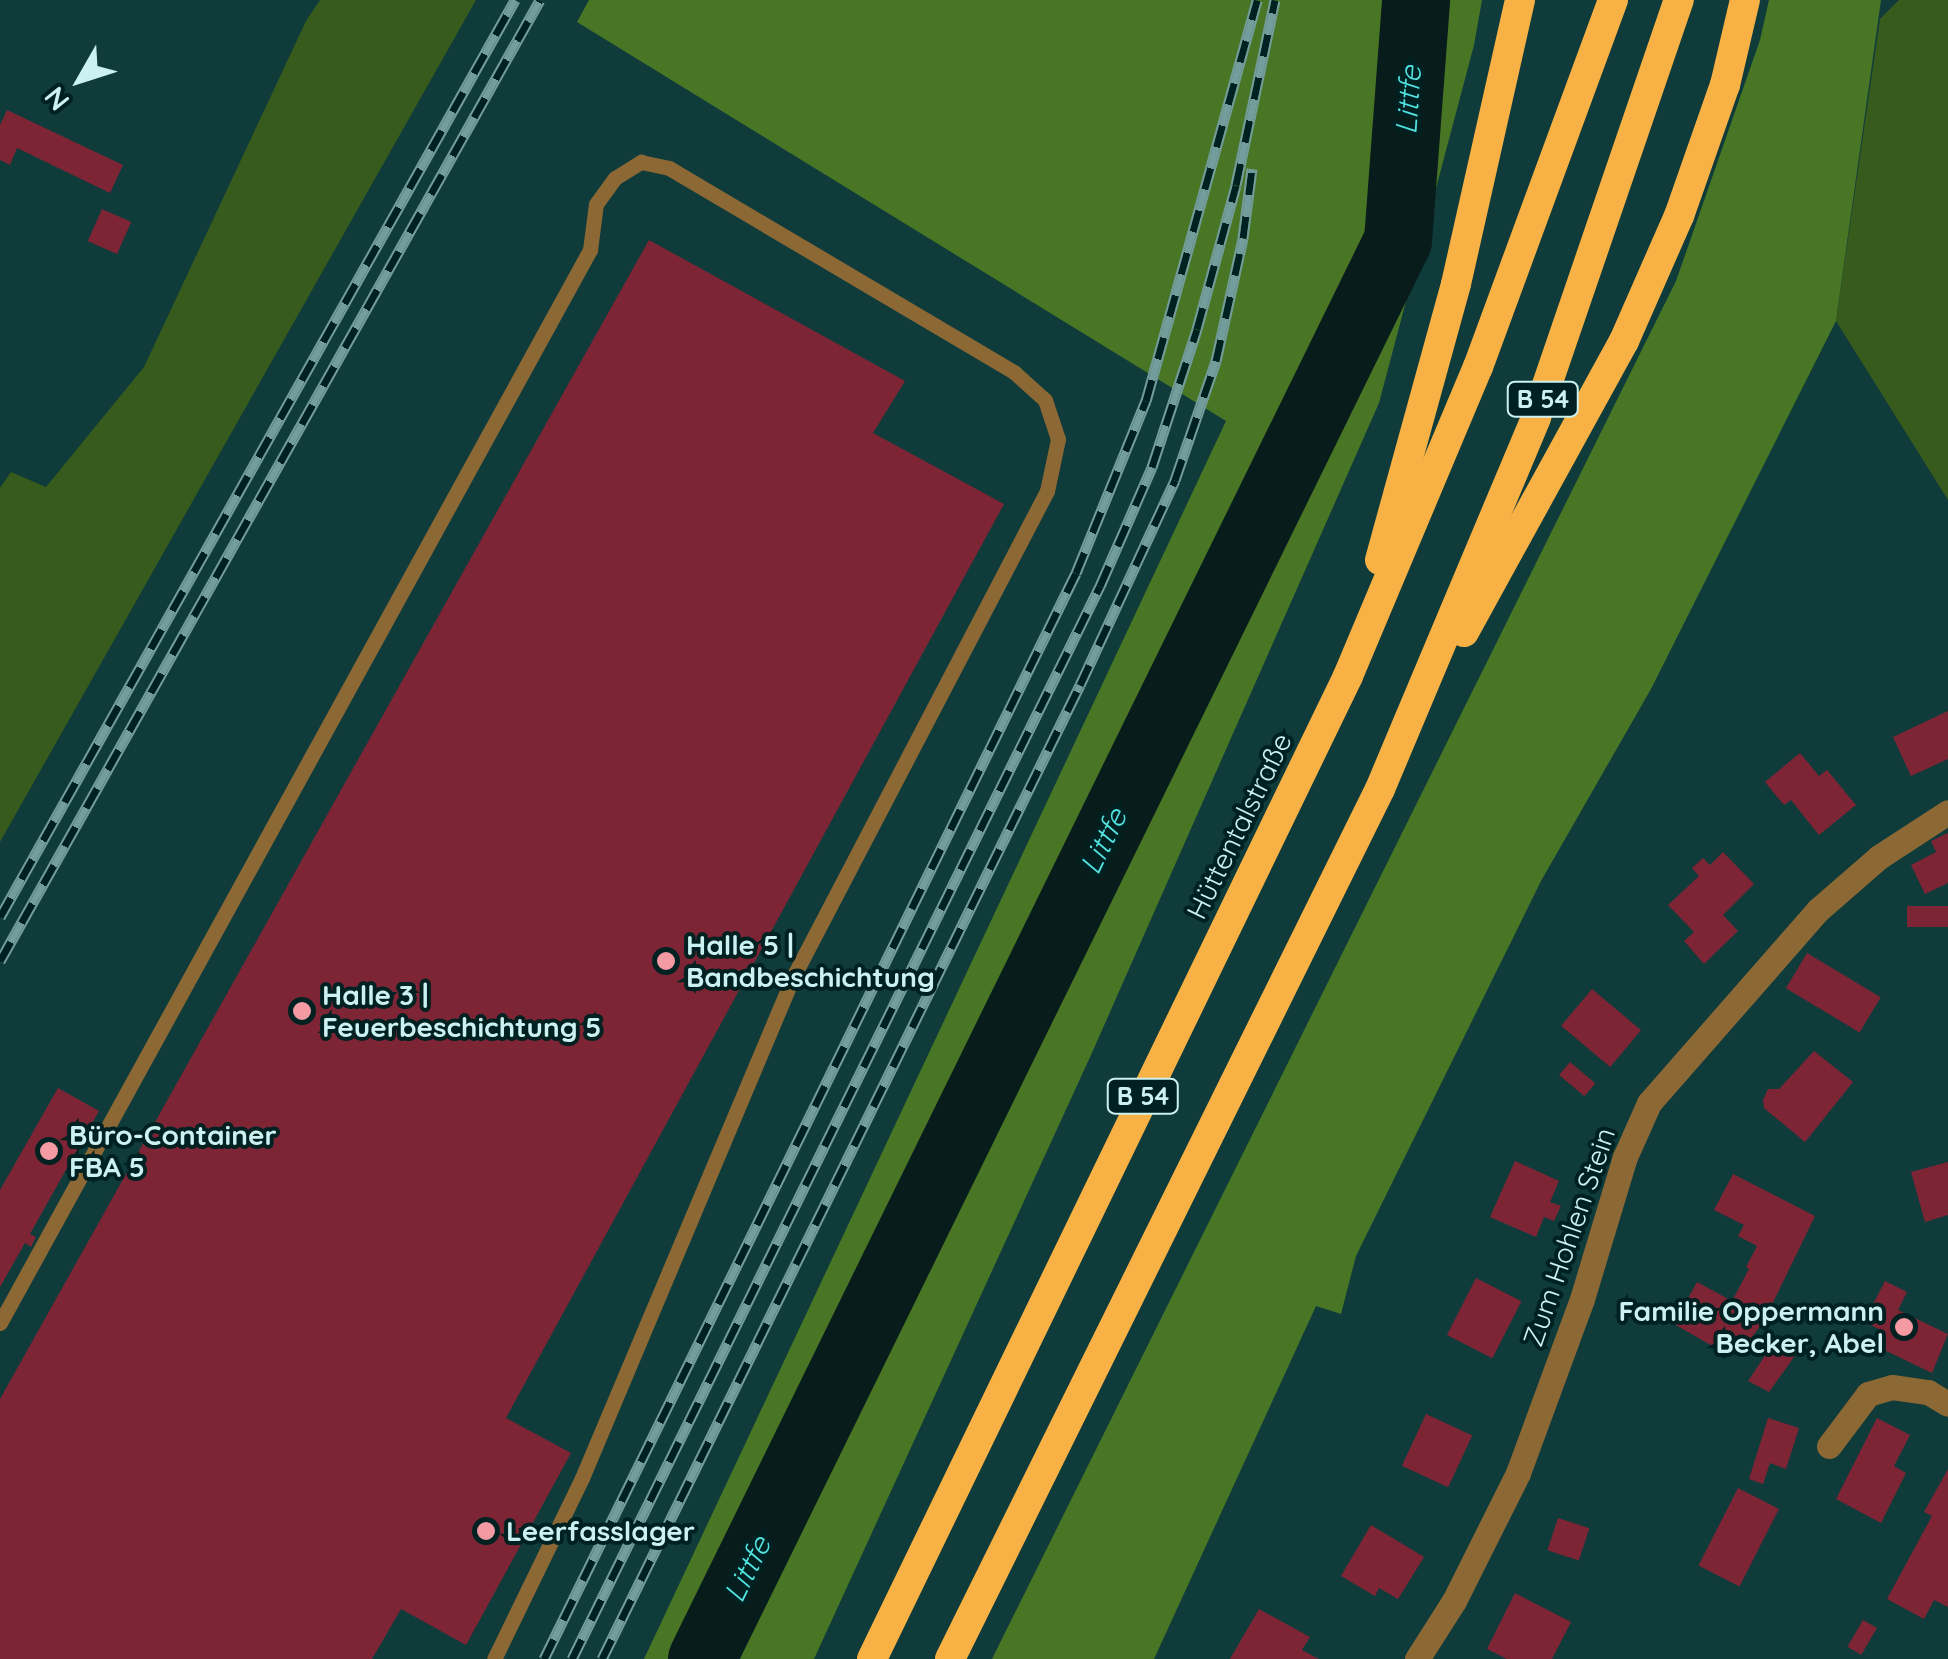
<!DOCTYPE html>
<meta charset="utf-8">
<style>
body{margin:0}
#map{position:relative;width:1948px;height:1659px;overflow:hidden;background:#0f3b3b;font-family:Quicksand,sans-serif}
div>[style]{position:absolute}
.green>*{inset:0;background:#375a1d}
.forest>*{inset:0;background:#497625}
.river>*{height:68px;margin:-34px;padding:0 34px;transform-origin:34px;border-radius:34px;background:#091c1c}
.building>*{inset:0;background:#7e2535;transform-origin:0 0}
.lane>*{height:15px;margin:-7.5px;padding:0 7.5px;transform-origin:7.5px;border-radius:7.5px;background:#8c6835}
.street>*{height:25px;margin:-12.5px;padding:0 12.5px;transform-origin:12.5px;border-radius:12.5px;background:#8c6835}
.highway>*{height:30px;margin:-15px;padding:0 15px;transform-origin:15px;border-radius:15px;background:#f8b145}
.rail>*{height:11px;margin-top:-5.5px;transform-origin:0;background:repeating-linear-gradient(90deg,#002121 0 22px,#739c9c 0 44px);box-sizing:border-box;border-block:2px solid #739c9c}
.dots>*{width:28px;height:28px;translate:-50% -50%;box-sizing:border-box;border:5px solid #002121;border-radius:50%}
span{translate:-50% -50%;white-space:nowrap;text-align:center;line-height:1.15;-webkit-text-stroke:8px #002121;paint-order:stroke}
.shield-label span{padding:2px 8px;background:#002121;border:2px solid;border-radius:8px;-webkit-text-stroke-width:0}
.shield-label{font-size:25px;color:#cbf1f0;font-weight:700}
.street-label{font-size:28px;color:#cbf1f0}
.poi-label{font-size:28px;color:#cbf1f0;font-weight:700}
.left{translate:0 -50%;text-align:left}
.right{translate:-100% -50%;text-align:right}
.water-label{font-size:30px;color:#52e3e1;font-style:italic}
.north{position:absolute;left:30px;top:30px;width:100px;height:100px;-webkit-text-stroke:8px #002121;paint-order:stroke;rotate:231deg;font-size:28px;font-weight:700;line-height:40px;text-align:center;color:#cbf1f0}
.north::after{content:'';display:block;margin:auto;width:35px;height:45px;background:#cbf1f0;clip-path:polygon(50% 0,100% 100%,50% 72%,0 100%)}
</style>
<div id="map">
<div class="green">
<div style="clip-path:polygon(320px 0,476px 0,0 842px,0 488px,11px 472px,46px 487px,144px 367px,306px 21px)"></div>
<div style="clip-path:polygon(1899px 0,1948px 0,1948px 500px,1836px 321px,1880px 19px)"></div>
</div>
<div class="forest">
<div style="clip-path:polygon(589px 0,1482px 0,1474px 45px,1379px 403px,1091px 1055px,814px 1659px,644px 1659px,1226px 421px,577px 22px)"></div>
<div style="clip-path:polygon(1769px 0,1881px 0,1836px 321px,1651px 689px,1541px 881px,1356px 1256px,1341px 1314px,1316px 1306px,1154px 1659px,992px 1659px,1676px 281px,1760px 40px)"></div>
</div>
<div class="river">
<div style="left:702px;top:1659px;width:1580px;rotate:-63.86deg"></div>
<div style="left:1398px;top:241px;width:242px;rotate:-85.7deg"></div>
</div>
<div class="building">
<div style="clip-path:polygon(7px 110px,123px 165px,110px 193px,17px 148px,10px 165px,0 160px,0 125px)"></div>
<div style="left:102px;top:209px;width:32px;height:35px;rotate:24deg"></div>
<div style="clip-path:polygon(649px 240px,905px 381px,873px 433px,1004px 504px,506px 1418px,571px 1453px,466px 1645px,401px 1609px,372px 1659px,0 1659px,0 1399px)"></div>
<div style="clip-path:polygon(1948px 711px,1948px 759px,1911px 776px,1893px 737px)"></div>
<div style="clip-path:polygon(1800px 753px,1819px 776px,1827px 770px,1856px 805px,1819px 835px,1791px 800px,1784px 805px,1765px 782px)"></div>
<div style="clip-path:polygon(1948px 833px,1948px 883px,1925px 894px,1911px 865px,1936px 852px,1931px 841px)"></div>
<div style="clip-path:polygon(1723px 852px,1754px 884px,1723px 915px,1738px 931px,1704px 964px,1684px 941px,1694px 932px,1668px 905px,1699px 876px,1692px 868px,1703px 858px,1710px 865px)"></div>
<div style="left:1948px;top:906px;width:21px;height:41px;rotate:90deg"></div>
<div style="left:1807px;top:953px;width:86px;height:41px;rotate:31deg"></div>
<div style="left:1592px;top:989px;width:64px;height:48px;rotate:40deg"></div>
<div style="clip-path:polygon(1814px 1051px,1853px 1082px,1805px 1142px,1764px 1108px,1763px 1100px,1768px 1089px,1779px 1089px)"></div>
<div style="left:1570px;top:1062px;width:33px;height:17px;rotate:40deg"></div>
<div style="clip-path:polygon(58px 1088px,99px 1111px,30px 1234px,36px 1237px,31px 1247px,25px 1243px,0 1287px,0 1190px)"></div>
<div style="clip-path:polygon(1515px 1161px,1559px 1181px,1550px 1202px,1561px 1206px,1554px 1221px,1544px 1217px,1536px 1237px,1490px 1217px)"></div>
<div style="clip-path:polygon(1948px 1162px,1948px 1215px,1925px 1222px,1911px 1172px)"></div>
<div style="clip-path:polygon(1733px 1174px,1815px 1216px,1765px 1319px,1750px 1340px,1741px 1336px,1736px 1347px,1728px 1343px,1723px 1352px,1674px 1324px,1697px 1282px,1732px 1301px,1749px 1269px,1746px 1267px,1757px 1246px,1738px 1236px,1744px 1225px,1714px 1210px)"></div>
<div style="left:1476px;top:1278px;width:51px;height:64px;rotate:27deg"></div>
<div style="clip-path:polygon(1885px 1281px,1907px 1292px,1898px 1310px,1948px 1334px,1932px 1373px,1878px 1347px,1885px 1332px,1864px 1322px)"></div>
<div style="clip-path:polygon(1781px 1347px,1791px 1349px,1788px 1353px,1794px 1357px,1769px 1392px,1748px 1381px,1770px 1348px,1777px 1352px)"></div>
<div style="left:1426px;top:1414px;width:51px;height:57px;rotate:25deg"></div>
<div style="clip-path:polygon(1768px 1418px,1799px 1428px,1786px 1469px,1770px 1463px,1763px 1484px,1749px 1479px)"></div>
<div style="clip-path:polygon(1877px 1418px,1910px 1435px,1894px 1466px,1906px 1473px,1881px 1523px,1836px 1499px)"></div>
<div style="clip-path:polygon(1948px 1469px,1948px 1607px,1934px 1600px,1924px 1619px,1887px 1599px,1932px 1516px,1924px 1512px)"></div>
<div style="left:1738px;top:1488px;width:46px;height:87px;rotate:27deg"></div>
<div style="left:1558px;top:1518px;width:33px;height:34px;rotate:18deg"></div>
<div style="clip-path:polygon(1371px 1525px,1424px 1557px,1398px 1599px,1379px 1588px,1375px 1596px,1341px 1576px)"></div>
<div style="clip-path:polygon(1515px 1593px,1571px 1622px,1552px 1659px,1507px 1659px,1487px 1649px)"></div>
<div style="clip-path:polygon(1259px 1609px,1310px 1637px,1302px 1650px,1319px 1659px,1230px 1659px)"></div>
<div style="left:1863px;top:1620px;width:16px;height:31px;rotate:30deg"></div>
</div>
<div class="lane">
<div style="left:0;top:1323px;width:1225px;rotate:-61.2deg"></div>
<div style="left:590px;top:250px;width:46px;rotate:-82.6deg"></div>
<div style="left:596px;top:204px;width:32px;rotate:-54deg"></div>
<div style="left:615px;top:178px;width:31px;rotate:-32deg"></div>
<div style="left:641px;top:162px;width:29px;rotate:12deg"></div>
<div style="left:669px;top:168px;width:402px;rotate:30.6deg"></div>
<div style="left:1015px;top:373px;width:40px;rotate:42deg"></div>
<div style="left:1045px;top:400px;width:41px;rotate:71.6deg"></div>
<div style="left:1058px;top:439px;width:53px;rotate:101.9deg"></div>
<div style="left:1047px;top:491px;width:548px;rotate:117.59deg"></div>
<div style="left:793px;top:977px;width:544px;rotate:112.84deg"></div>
<div style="left:582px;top:1478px;width:201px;rotate:115.9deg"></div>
</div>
<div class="street">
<div style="left:1829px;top:1446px;width:65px;rotate:-53.1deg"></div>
<div style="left:1868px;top:1394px;width:25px;rotate:-16deg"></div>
<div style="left:1892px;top:1387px;width:36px;rotate:8deg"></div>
<div style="left:1928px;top:1392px;width:23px;rotate:31deg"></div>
<div style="left:1417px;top:1659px;width:69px;rotate:-57.5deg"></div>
<div style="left:1454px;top:1601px;width:143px;rotate:-63.4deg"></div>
<div style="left:1518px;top:1473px;width:185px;rotate:-69.8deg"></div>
<div style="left:1582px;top:1299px;width:148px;rotate:-73.2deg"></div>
<div style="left:1625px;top:1157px;width:59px;rotate:-66deg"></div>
<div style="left:1649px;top:1103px;width:257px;rotate:-48.8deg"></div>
<div style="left:1818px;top:910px;width:81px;rotate:-41deg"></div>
<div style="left:1879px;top:857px;width:82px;rotate:-33.1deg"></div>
</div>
<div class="highway">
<div style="left:1380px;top:560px;width:286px;rotate:-74.6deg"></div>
<div style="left:1456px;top:284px;width:291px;rotate:-77.3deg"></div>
<div style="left:1464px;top:632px;width:332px;rotate:-61.2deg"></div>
<div style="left:1624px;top:341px;width:137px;rotate:-66.3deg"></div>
<div style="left:1679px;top:216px;width:139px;rotate:-70.7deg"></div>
<div style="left:1725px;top:85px;width:87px;rotate:-76.8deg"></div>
<div style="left:872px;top:1659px;width:1092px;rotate:-64.16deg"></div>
<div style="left:1348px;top:676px;width:335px;rotate:-67.2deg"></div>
<div style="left:1478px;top:367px;width:391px;rotate:-69.8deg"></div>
<div style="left:950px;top:1659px;width:970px;rotate:-63.7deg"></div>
<div style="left:1380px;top:789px;width:403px;rotate:-67.2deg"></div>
<div style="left:1536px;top:417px;width:441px;rotate:-71.1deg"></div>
</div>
<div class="rail">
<div style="left:0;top:917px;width:1052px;rotate:-60.68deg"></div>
<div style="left:0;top:961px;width:1102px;rotate:-60.67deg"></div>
<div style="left:544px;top:1659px;width:1209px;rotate:-63.9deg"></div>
<div style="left:1076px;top:573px;width:186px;rotate:-67.9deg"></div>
<div style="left:1146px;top:401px;width:416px;rotate:-74.5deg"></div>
<div style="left:572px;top:1659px;width:1196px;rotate:-63.8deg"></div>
<div style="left:1100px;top:586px;width:130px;rotate:-66.4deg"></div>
<div style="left:1152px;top:467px;width:145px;rotate:-71.9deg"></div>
<div style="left:1197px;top:329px;width:149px;rotate:-74.8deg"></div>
<div style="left:1236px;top:185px;width:189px;rotate:-78.1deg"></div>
<div style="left:602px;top:1659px;width:1085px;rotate:-63.86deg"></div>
<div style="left:1080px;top:685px;width:226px;rotate:-65.1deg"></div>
<div style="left:1175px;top:480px;width:126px;rotate:-71deg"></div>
<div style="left:1216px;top:361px;width:126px;rotate:-77.6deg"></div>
<div style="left:1243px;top:238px;width:70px;rotate:-82.6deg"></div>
</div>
<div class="dots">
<div style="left:666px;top:961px;background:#f49aa2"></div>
<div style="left:302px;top:1011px;background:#f49aa2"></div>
<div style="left:49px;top:1151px;background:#f49aa2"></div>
<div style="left:1904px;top:1327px;background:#f49aa2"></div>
<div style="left:486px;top:1531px;background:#f49aa2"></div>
</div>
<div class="shield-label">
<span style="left:1543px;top:399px">B 54</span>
<span style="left:1143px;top:1096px">B 54</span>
</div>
<div class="street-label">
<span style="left:1239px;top:826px;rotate:-64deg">Hüttentalstraße</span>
<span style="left:1569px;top:1237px;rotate:-71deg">Zum Hohlen Stein</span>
</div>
<div class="poi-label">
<span class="left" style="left:686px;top:961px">Halle 5 |<br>Bandbeschichtung</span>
<span class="left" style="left:322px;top:1011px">Halle 3 |<br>Feuerbeschichtung 5</span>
<span class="left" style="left:69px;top:1151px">Büro-Container<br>FBA 5</span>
<span class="right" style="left:1884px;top:1327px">Familie Oppermann<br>Becker, Abel</span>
<span class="left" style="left:506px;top:1531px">Leerfasslager</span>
</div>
<div class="water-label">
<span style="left:1408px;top:100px;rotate:-86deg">Littfe</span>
<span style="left:1103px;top:841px;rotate:-64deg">Littfe</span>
<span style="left:747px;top:1569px;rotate:-64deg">Littfe</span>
</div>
<div class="north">N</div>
</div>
